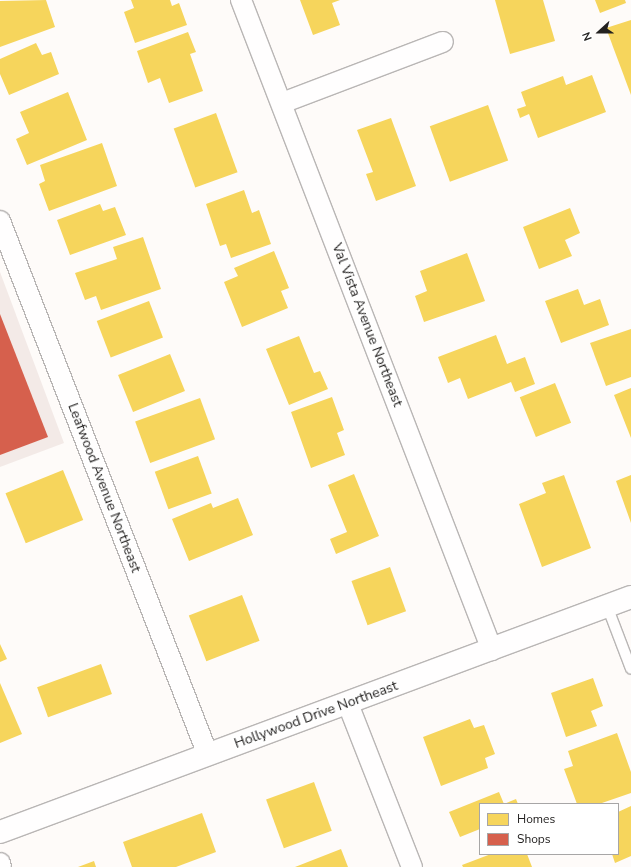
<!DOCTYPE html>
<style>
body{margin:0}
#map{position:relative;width:631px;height:867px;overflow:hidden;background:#fefbf9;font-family:"Nunito Sans",sans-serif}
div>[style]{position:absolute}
.built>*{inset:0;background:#f3eae7}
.homes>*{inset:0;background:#f6d55c;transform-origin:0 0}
.shops>*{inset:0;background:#d6604d}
.roads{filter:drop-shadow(1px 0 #b9b6b5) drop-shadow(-1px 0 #b9b6b5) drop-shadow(0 1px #b9b6b5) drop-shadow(0 -1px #b9b6b5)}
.lane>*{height:10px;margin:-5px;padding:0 5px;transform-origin:5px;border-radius:5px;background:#fffefe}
.street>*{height:20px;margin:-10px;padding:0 10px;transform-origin:10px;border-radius:10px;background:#fffefe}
.secondary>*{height:22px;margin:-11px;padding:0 11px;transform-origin:11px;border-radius:11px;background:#fffefe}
span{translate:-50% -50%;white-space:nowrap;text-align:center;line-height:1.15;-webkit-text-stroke:4px #fff;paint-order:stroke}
.street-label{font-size:14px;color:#232120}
.legend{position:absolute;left:479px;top:803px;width:140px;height:52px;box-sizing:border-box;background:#fff;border:1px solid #a7a6a6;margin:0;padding:5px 7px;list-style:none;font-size:12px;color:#232120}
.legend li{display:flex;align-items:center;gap:8px;height:20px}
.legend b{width:20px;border:1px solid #a7a6a6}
.north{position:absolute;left:579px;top:12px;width:40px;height:40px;-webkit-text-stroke:3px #fff;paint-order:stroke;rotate:249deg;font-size:11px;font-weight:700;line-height:16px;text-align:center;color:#232120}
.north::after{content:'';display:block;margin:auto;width:14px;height:18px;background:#232120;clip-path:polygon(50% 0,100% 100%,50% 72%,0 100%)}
</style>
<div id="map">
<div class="built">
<div style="clip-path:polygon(0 272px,64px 443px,0 467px)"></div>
</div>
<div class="homes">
<div style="clip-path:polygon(46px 0,55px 27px,0 47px,0 1px)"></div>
<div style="clip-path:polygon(131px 0,170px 0,172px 6px,179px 3px,187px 25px,135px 43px,124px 12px,134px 8px)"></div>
<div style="clip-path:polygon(300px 0,340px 0,332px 3px,340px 25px,313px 35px)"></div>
<div style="clip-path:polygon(495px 0,543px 0,555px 41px,510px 54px)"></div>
<div style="clip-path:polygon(595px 0,625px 0,626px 3px,600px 13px)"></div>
<div style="clip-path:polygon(631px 20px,631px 95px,606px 28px)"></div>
<div style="clip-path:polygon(188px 32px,196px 52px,190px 54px,203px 91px,169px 103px,160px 78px,148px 83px,137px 51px)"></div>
<div style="clip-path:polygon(36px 43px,42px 55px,51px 52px,59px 74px,9px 95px,0 74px,0 59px)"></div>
<div style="clip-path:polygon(592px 75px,606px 112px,538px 138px,529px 114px,520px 118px,517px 109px,526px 106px,521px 92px,563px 76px,566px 85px)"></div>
<div style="clip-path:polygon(68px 92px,87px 140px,27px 165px,16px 139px,29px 133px,20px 112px)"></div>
<div style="left:488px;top:105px;width:59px;height:62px;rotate:70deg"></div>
<div style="left:216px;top:113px;width:63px;height:45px;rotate:70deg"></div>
<div style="clip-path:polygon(391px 118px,416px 186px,376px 201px,366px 174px,373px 172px,357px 130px)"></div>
<div style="clip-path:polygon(102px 143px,117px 186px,49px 211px,39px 184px,45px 181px,40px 165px)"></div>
<div style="clip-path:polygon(244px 190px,252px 213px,259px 210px,271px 244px,231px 258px,226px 244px,220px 246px,206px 204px)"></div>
<div style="clip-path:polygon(100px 204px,103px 211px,115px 207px,126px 235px,70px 255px,57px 220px)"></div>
<div style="clip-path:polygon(570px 208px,580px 233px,565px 240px,572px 256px,539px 269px,523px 227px)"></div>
<div style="clip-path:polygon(143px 237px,161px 289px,101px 310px,96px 296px,85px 300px,75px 273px,117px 259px,113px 247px)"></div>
<div style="clip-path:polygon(274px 251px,289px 288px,281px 291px,288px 308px,242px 327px,224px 282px,238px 276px,234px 268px)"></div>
<div style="clip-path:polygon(467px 253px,485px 301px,424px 322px,415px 296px,427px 291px,420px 271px)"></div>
<div style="clip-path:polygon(578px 289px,584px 305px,600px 299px,609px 325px,561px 343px,545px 301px)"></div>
<div style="left:149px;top:301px;width:39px;height:56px;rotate:69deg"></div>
<div style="clip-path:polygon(631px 329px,631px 377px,606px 386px,590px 343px)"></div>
<div style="clip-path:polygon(496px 335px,507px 364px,525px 357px,535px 384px,515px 392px,511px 382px,468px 399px,460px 378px,448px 383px,438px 357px)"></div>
<div style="clip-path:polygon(299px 336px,314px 373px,320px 371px,328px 389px,289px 405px,266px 349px)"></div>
<div style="left:170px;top:354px;width:40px;height:56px;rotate:68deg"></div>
<div style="left:555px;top:383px;width:43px;height:38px;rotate:68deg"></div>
<div style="clip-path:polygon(631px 388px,631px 438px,614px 395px)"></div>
<div style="clip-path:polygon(332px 397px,344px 430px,337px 433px,345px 455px,311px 468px,291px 412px)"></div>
<div style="left:200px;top:398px;width:44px;height:69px;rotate:70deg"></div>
<div style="left:198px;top:456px;width:40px;height:46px;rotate:70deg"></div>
<div style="left:63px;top:470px;width:54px;height:62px;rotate:68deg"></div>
<div style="clip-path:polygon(354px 474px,379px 536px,336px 554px,330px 539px,347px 532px,328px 485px)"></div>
<div style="clip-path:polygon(564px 475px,591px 548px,542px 567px,519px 504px,546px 493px,542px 483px)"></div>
<div style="clip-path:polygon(631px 475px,631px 523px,616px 481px)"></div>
<div style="clip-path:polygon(238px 498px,253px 535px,189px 561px,172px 519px,211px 503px,213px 508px)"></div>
<div style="left:390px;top:567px;width:47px;height:41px;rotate:70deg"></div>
<div style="left:242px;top:595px;width:49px;height:57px;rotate:69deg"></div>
<div style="clip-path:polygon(0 644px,7px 659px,0 662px)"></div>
<div style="left:101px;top:664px;width:32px;height:68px;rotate:70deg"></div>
<div style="clip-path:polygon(593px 678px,603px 706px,591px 711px,597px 726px,566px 737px,551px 693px)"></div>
<div style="clip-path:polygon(0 683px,22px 734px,0 743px)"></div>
<div style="clip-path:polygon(470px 719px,474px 728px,484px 725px,495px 754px,485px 758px,488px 768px,441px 786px,423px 737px)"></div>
<div style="clip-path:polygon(617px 733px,631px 772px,631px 793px,599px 804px,577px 804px,564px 769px,573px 766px,568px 751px)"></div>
<div style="left:314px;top:782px;width:52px;height:51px;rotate:70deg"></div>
<div style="clip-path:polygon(499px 792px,504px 804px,516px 799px,518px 804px,480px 804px,480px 829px,460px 837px,449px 812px)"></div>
<div style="clip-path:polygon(631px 806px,631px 856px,615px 863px,612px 854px,618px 854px,618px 812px)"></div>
<div style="clip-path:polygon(202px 813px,216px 852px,176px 867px,132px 867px,123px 842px)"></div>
<div style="clip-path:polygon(341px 849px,348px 867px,295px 867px)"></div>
<div style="clip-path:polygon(491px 854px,527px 854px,532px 867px,463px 867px,462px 865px)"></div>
<div style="clip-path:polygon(94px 861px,96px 867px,78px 867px)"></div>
</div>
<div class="shops">
<div style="clip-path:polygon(0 314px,48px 437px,0 455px)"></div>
</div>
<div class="roads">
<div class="lane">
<div style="left:607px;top:606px;width:67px;rotate:69.1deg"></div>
</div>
<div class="street">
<div style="left:241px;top:0;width:697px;rotate:68.89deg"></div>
<div style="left:282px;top:103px;width:172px;rotate:-20.8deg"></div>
<div style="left:0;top:221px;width:573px;rotate:68.72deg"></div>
<div style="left:348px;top:704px;width:175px;rotate:68.6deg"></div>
<div style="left:0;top:863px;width:4px;rotate:76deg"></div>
</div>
<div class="secondary">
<div style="left:0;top:832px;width:673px;rotate:-20.43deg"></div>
</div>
</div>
<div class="street-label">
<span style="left:367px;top:325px;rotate:69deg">Val Vista Avenue Northeast</span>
<span style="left:104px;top:488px;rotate:69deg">Leafwood Avenue Northeast</span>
<span style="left:316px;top:715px;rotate:-20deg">Hollywood Drive Northeast</span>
</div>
<ul class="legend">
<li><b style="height:11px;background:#f6d55c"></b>Homes</li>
<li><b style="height:11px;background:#d6604d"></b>Shops</li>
</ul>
<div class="north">N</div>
</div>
